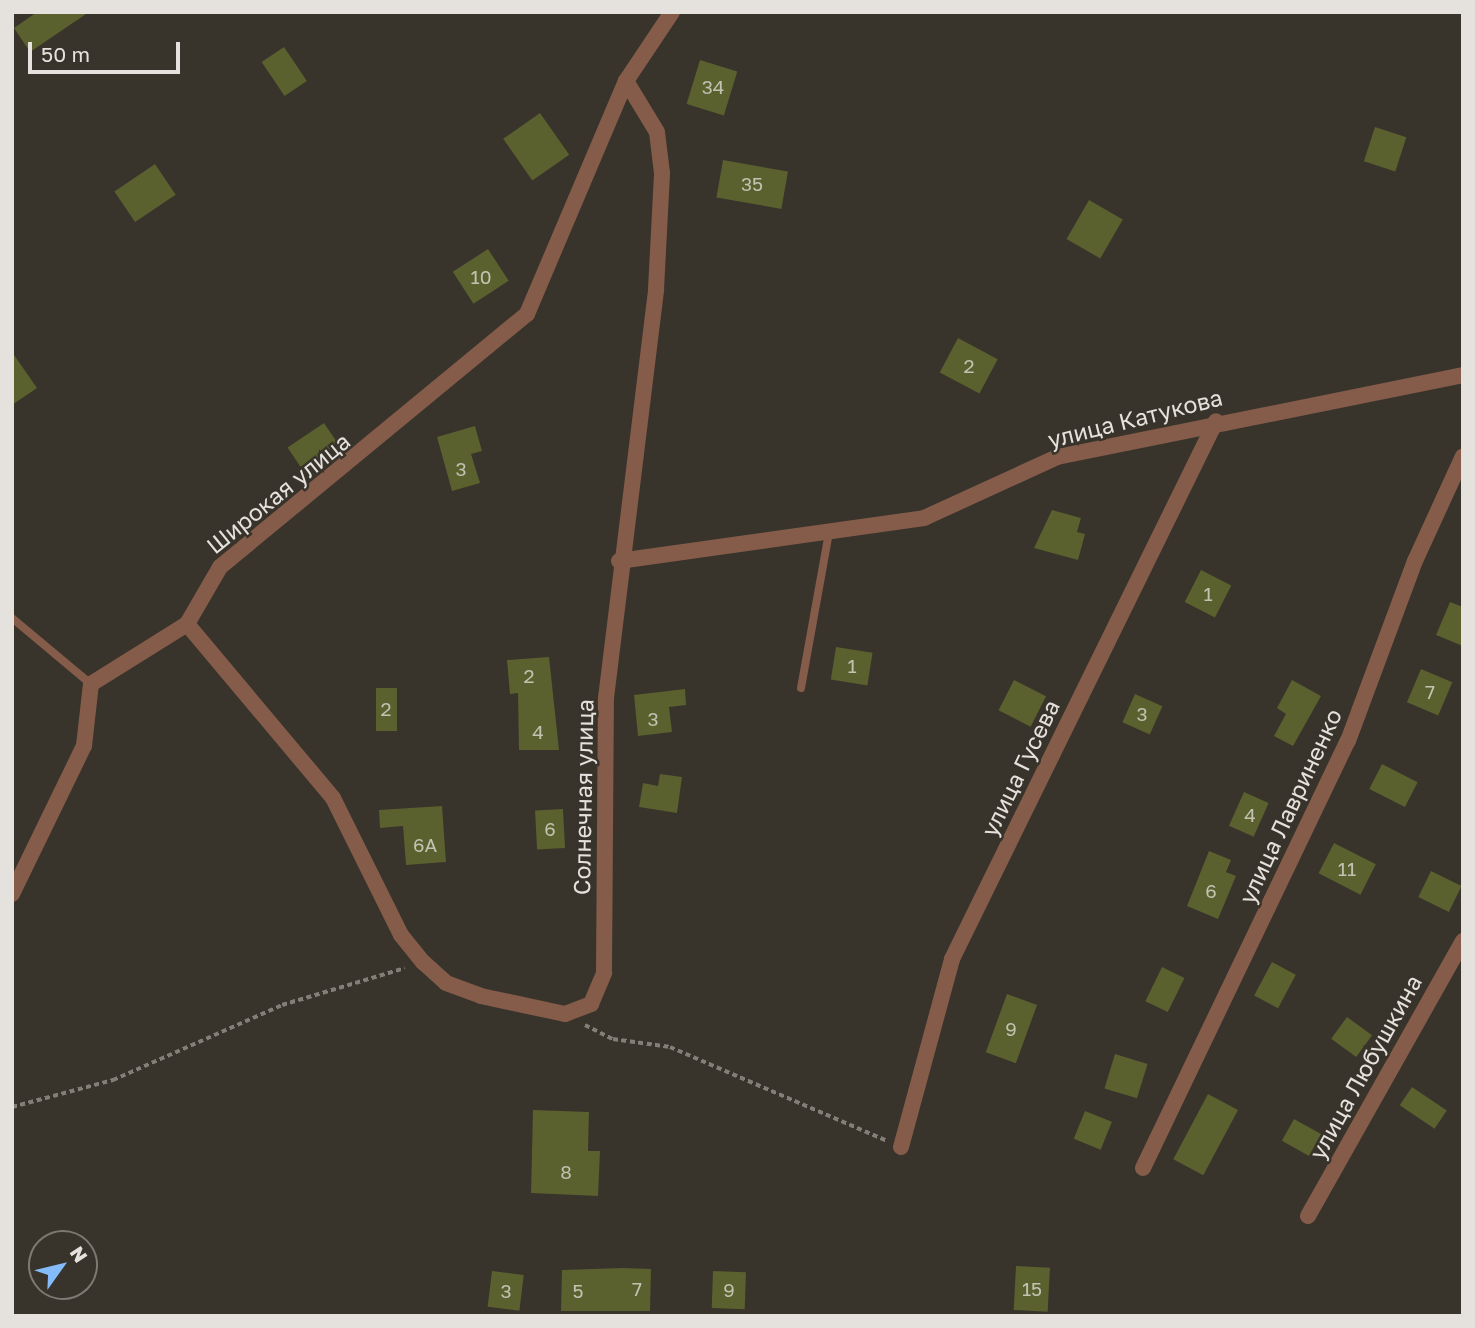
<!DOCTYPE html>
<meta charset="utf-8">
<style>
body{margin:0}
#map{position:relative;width:1475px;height:1328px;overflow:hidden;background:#38332b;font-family:"Golos Text",sans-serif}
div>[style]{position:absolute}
.building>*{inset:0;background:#5a602e;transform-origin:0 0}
.path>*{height:3.5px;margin-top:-1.75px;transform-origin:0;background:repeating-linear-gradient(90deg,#837f78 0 5px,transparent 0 8.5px)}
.lane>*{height:8px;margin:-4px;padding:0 4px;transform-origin:4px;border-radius:4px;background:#845c49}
.street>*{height:16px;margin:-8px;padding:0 8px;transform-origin:8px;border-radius:8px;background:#845c49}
span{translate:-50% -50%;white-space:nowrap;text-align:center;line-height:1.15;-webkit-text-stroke:5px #38332b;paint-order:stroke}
.number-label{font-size:19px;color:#c2c2b1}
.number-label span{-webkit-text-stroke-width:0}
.street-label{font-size:23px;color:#e5e2dd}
.frame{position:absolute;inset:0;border:14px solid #e5e2dd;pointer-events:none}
.north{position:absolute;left:28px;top:1230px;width:70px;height:70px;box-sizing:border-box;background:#38332b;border:2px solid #7d7972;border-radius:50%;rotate:56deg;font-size:19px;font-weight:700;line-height:28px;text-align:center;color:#e5e2dd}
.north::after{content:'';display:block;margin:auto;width:24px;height:32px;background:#84bcfb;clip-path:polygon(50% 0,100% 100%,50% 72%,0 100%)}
.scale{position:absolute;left:28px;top:42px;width:152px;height:32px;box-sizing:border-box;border:4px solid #e5e2dd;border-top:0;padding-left:9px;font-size:21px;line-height:24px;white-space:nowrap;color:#e5e2dd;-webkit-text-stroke:5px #38332b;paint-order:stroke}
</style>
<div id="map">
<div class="building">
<div style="clip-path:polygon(37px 12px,89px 12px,30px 52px,14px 28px)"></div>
<div style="left:284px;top:47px;width:41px;height:27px;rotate:56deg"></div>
<div style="left:700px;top:60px;width:39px;height:46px;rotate:17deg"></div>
<div style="left:540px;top:113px;width:51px;height:45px;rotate:55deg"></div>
<div style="left:1375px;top:127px;width:33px;height:36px;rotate:18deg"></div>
<div style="left:723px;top:160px;width:66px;height:38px;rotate:10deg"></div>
<div style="left:155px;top:164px;width:37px;height:49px;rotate:56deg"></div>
<div style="left:1089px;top:200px;width:39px;height:45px;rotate:30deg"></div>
<div style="left:488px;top:249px;width:38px;height:42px;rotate:57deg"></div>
<div style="left:958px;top:338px;width:45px;height:39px;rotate:28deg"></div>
<div style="clip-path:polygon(12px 352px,37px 388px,12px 405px)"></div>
<div style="left:324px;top:423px;width:25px;height:44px;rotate:56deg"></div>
<div style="clip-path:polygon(475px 426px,482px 451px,471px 454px,480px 483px,452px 491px,437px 437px)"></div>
<div style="clip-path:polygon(1052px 510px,1081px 518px,1077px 532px,1085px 534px,1078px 560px,1034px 548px)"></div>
<div style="left:1201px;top:570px;width:34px;height:36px;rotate:27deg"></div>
<div style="clip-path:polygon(1450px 602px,1463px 607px,1463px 646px,1436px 635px)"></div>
<div style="left:836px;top:647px;width:37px;height:33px;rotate:9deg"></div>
<div style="clip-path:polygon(549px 657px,559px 750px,519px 750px,518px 693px,510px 694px,507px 660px)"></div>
<div style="left:1421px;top:669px;width:34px;height:36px;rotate:23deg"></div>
<div style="left:1014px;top:680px;width:36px;height:34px;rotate:27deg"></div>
<div style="clip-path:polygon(1292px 680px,1321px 696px,1293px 746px,1274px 736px,1286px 714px,1277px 708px)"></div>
<div style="left:376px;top:688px;width:21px;height:43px"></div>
<div style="clip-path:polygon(685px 689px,686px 705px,669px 707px,672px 732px,638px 736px,634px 695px)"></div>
<div style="left:1135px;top:694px;width:30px;height:31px;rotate:24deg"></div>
<div style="left:1382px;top:764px;width:40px;height:28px;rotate:27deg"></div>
<div style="clip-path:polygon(660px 774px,682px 777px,677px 813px,639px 807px,643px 783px,658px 786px)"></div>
<div style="left:1244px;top:792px;width:27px;height:37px;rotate:24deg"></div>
<div style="clip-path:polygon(442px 806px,446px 862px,406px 865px,403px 826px,380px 828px,379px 810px)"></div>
<div style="left:563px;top:809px;width:39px;height:28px;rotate:87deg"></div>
<div style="left:1334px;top:843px;width:47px;height:34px;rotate:27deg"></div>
<div style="clip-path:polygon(1209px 851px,1231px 860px,1226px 872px,1236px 876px,1218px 919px,1187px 906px)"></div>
<div style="left:1431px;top:871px;width:34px;height:29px;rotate:26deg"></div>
<div style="left:1272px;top:962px;width:27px;height:38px;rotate:28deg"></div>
<div style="left:1162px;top:967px;width:25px;height:38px;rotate:26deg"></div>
<div style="left:1007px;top:994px;width:32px;height:62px;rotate:20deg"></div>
<div style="left:1347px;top:1017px;width:31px;height:27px;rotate:36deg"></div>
<div style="left:1115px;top:1054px;width:34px;height:36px;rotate:17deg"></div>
<div style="left:1412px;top:1087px;width:42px;height:22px;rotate:34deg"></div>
<div style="left:1208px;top:1094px;width:34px;height:74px;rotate:28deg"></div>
<div style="clip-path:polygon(533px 1110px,589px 1112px,588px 1151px,600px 1151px,598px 1196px,531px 1193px)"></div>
<div style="left:1085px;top:1111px;width:29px;height:30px;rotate:22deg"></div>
<div style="left:1294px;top:1119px;width:31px;height:25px;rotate:29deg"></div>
<div style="left:1016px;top:1266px;width:34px;height:44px;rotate:3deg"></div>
<div style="clip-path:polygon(623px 1268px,651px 1269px,650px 1311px,561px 1311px,562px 1270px)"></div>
<div style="left:492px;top:1271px;width:32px;height:36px;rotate:7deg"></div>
<div style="left:713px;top:1271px;width:33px;height:37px;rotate:2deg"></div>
</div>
<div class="path">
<div style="left:585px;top:1025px;width:31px;rotate:27deg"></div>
<div style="left:613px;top:1039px;width:58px;rotate:8deg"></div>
<div style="left:670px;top:1047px;width:236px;rotate:23.4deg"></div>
<div style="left:12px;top:1107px;width:105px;rotate:-15deg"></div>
<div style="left:113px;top:1080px;width:185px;rotate:-23.9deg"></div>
<div style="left:282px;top:1005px;width:128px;rotate:-16.7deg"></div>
</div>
<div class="lane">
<div style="left:12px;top:618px;width:103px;rotate:39.9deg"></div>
<div style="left:801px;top:688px;width:158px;rotate:-79.8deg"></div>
</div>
<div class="street">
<div style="left:619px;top:561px;width:308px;rotate:-8deg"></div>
<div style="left:924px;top:518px;width:146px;rotate:-24.6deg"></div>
<div style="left:1057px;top:457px;width:414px;rotate:-11.4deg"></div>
<div style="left:187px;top:624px;width:227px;rotate:50deg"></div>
<div style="left:333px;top:798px;width:153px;rotate:63.6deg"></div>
<div style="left:401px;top:935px;width:35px;rotate:51deg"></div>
<div style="left:423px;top:962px;width:31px;rotate:42deg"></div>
<div style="left:446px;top:983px;width:37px;rotate:20deg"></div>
<div style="left:481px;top:996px;width:86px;rotate:12.1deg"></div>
<div style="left:565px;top:1014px;width:28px;rotate:-21deg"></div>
<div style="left:591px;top:1004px;width:34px;rotate:-67deg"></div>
<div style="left:604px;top:973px;width:275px;rotate:-89.6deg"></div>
<div style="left:606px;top:698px;width:412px;rotate:-83deg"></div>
<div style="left:656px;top:289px;width:116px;rotate:-87deg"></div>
<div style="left:662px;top:173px;width:41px;rotate:-97deg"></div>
<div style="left:657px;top:132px;width:60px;rotate:-121.3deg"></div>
<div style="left:626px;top:81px;width:83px;rotate:-56.3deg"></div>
<div style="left:12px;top:894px;width:165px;rotate:-64.1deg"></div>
<div style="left:84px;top:746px;width:62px;rotate:-83.6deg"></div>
<div style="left:91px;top:684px;width:113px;rotate:-32deg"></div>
<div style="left:187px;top:624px;width:66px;rotate:-59.9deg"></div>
<div style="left:220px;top:567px;width:398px;rotate:-39.5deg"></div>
<div style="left:527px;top:314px;width:253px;rotate:-67deg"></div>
<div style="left:901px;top:1147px;width:195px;rotate:-74.8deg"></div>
<div style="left:952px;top:959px;width:599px;rotate:-63.86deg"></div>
<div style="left:1143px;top:1168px;width:474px;rotate:-64.4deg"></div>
<div style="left:1348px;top:741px;width:192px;rotate:-69.6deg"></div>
<div style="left:1415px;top:561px;width:115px;rotate:-65.4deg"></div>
<div style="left:1308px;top:1216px;width:316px;rotate:-60.6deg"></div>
</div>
<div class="number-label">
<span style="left:713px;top:87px">34</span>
<span style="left:752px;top:184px">35</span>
<span style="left:481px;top:277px">10</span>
<span style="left:969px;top:366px">2</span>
<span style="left:461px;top:469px">3</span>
<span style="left:1208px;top:594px">1</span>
<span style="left:852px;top:666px">1</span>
<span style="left:529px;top:676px">2</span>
<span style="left:1430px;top:692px">7</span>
<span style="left:386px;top:709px">2</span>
<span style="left:1142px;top:714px">3</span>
<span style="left:653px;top:719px">3</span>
<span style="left:538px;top:732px">4</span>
<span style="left:1250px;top:815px">4</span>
<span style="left:550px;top:829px">6</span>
<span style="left:425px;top:845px">6А</span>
<span style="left:1347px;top:869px">11</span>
<span style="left:1211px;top:891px">6</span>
<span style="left:1011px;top:1029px">9</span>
<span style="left:566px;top:1172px">8</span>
<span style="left:637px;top:1289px">7</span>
<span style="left:1032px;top:1289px">15</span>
<span style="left:729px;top:1290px">9</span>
<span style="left:506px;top:1291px">3</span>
<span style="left:578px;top:1291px">5</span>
</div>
<div class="street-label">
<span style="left:1135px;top:418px;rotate:-14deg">улица Катукова</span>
<span style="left:278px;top:493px;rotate:-39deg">Широкая улица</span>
<span style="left:1020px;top:768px;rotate:-64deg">улица Гусева</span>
<span style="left:583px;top:797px;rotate:-89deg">Солнечная улица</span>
<span style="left:1290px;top:806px;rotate:-65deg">улица Лавриненко</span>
<span style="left:1365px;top:1067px;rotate:-61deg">улица Любушкина</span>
</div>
<div class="frame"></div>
<div class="north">N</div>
<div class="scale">50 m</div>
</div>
